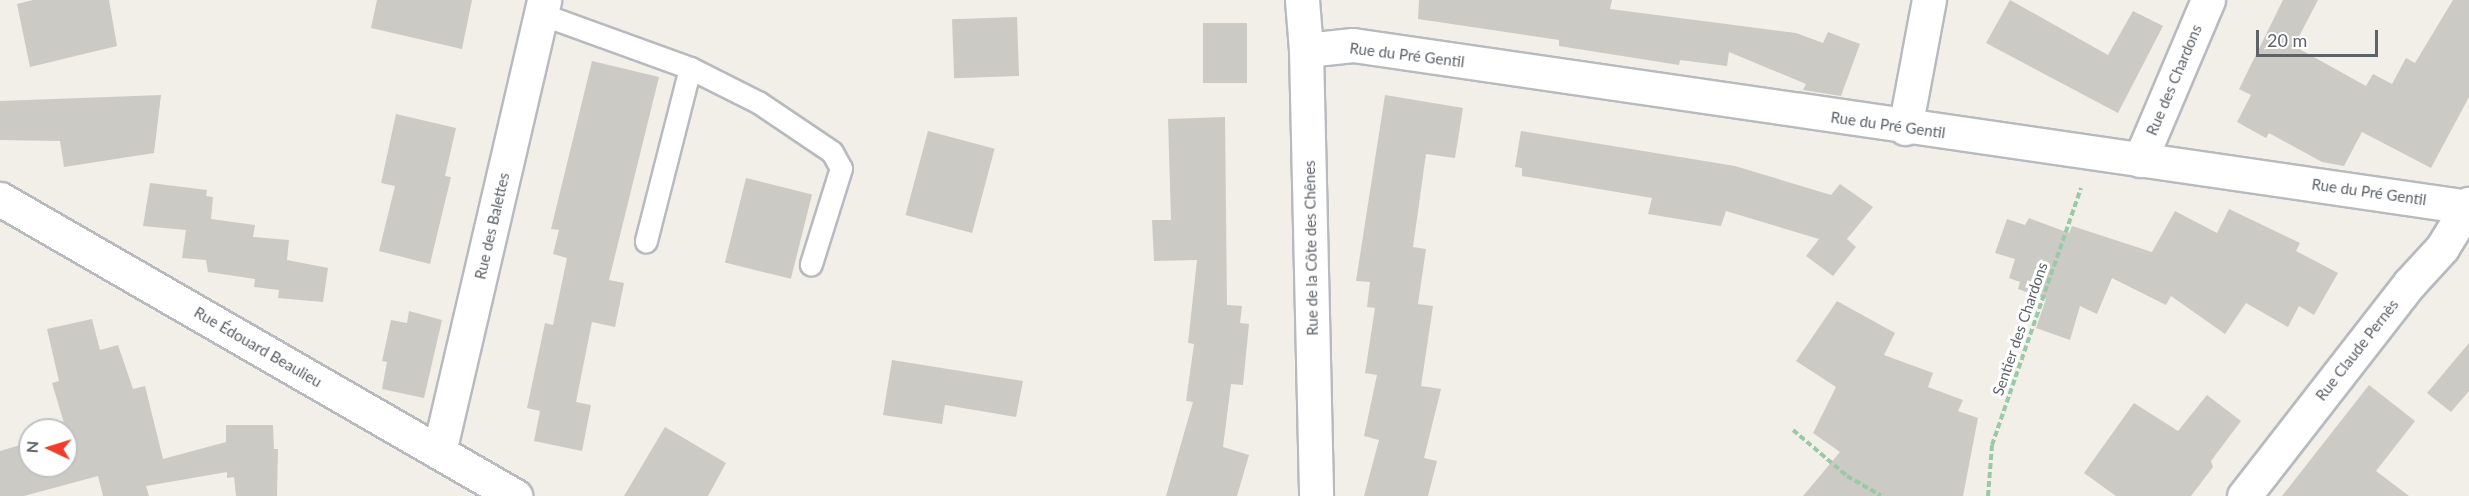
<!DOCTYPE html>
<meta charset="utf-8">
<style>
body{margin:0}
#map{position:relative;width:2469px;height:496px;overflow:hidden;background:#f1efe7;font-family:Lato,sans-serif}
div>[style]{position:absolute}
.building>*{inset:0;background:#cccac4;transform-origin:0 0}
.path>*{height:4px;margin-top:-2px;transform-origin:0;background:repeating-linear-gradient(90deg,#9ac9a8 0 6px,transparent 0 9px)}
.roads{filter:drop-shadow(2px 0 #b7babe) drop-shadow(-2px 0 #b7babe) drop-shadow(0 2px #b7babe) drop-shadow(0 -2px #b7babe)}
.service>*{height:21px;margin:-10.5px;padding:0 10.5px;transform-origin:10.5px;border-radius:10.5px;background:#fff}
.minor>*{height:33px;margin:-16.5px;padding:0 16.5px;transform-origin:16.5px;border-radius:16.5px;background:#fff}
.tertiary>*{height:33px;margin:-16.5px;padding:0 16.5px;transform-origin:16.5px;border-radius:16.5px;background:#fff}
span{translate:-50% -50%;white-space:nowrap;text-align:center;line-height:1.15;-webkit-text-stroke:6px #fff;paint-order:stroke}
.street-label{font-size:15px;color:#5e6368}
.north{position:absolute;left:18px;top:418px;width:60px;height:60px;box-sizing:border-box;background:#fff;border:2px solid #bfc1c3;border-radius:50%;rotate:274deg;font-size:16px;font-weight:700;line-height:24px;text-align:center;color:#5e6368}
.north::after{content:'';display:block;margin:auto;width:21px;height:27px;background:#f13c2d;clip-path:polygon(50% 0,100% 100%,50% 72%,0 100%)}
.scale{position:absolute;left:2256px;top:30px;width:122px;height:27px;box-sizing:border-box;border:3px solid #5e6368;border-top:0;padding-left:8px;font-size:18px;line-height:21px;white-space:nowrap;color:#5e6368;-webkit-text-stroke:4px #fff;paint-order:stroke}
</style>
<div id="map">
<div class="building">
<div style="clip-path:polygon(33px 0,109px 0,117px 46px,30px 67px,17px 4px)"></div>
<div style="clip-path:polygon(377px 0,472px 0,462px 49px,371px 28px)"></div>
<div style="clip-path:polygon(1419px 0,1612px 0,1610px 9px,1796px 33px,1823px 43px,1828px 32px,1860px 44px,1841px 96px,1803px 90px,1806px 84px,1729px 52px,1727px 66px,1680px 60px,1679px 65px,1559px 46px,1559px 40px,1418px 19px)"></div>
<div style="clip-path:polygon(2010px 0,2108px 55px,2133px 11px,2163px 26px,2118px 113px,1986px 43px)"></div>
<div style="clip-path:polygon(2283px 0,2318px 0,2294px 46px,2366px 86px,2373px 74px,2392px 84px,2406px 58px,2415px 63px,2453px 0,2469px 0,2469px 97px,2431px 168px,2362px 132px,2344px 166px,2322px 162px,2269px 133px,2266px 138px,2237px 122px,2251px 95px,2239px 89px)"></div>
<div style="left:1017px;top:17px;width:59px;height:65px;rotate:88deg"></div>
<div style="left:1203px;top:23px;width:44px;height:60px"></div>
<div style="clip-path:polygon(592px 61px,659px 77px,609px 280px,624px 283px,615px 327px,592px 322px,576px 402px,591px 405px,582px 451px,534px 441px,540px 411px,527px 408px,545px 323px,553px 325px,567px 258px,553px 254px,559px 230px,551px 229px)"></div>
<div style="clip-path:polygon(161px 95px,154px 153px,64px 167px,60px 141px,0 140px,0 101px)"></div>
<div style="clip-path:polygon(1385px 95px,1463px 108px,1455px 158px,1426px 154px,1413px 247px,1426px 249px,1418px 304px,1433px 306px,1421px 386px,1441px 389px,1424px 458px,1437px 461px,1428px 496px,1364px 496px,1379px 440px,1364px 436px,1377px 375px,1365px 373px,1375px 308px,1367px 307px,1370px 282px,1356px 281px)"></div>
<div style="clip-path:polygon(396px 114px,456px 128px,445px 176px,451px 177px,430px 264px,379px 251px,395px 186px,381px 183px)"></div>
<div style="clip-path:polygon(1225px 117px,1227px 305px,1242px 306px,1240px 323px,1249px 324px,1243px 385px,1231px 384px,1223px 447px,1249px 455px,1237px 496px,1166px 496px,1193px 402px,1186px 401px,1194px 344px,1188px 343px,1197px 260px,1154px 261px,1152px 220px,1171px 220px,1168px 119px)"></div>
<div style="left:928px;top:131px;width:69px;height:87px;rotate:15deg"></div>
<div style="clip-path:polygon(1521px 131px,1735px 166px,1831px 195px,1840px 184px,1873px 207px,1847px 239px,1856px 247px,1833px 276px,1806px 256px,1819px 239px,1726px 211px,1721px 226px,1648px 214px,1652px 198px,1522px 176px,1522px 168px,1515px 167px)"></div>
<div style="left:746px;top:178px;width:68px;height:87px;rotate:14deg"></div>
<div style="clip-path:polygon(150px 183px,207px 190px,206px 196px,213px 197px,211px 219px,255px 225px,253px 237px,289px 240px,287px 260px,328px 268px,323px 302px,278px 298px,279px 290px,254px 287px,255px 279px,208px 272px,206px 260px,182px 258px,186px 230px,143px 226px)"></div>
<div style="clip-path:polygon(2229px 209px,2300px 243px,2296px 251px,2338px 273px,2314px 315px,2299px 306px,2288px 327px,2246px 303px,2225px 334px,2171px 296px,2166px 305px,2112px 278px,2097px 314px,2080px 306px,2070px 340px,2036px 328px,2046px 299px,2018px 289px,2020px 282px,2009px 278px,2015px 259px,1995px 253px,2007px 219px,2025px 225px,2029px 218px,2069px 233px,2072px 226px,2152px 252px,2175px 211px,2217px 233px)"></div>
<div style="clip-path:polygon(1837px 301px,1895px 333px,1884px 355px,1933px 373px,1928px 387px,1963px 400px,1958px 411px,1978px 418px,1963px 496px,1803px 496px,1840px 452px,1813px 433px,1836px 387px,1796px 361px)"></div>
<div style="clip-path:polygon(409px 311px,442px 320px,424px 398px,382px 389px,387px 362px,382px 361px,391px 320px,407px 323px)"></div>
<div style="clip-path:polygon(92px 319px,100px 350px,118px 345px,133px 389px,145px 386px,163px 459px,226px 442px,226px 425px,273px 425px,274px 449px,278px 449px,277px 496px,236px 496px,234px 477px,227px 478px,227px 472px,146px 486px,149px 496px,103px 496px,98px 476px,24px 496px,0 496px,0 451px,30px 442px,30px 466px,66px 466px,66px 430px,52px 383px,59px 381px,47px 329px)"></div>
<div style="clip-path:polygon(2469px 343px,2469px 391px,2451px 412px,2427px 393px)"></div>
<div style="clip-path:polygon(892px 360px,1023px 381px,1016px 417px,945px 405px,942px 424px,883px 415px)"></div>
<div style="clip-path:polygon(2369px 385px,2415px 421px,2376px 471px,2409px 496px,2282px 496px)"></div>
<div style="clip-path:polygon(2207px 395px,2241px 421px,2211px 461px,2213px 467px,2191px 496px,2116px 496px,2084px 473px,2134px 403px,2178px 431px)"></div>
<div style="clip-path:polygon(665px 427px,726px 463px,708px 496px,624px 496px)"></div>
</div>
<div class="path">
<div style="left:1793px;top:430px;width:71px;rotate:40.4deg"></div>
<div style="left:1847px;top:476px;width:39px;rotate:30deg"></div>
<div style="left:1988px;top:496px;width:51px;rotate:-85.5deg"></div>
<div style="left:1992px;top:445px;width:272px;rotate:-70.9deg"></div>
</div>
<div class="roads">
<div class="service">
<div style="left:541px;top:14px;width:158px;rotate:19.9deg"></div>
<div style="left:690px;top:68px;width:179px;rotate:104.3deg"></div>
<div style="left:690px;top:68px;width:76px;rotate:26.6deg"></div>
<div style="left:758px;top:102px;width:89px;rotate:34deg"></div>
<div style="left:832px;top:152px;width:18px;rotate:61deg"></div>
<div style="left:841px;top:168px;width:101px;rotate:107.4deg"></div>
</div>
<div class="minor">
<div style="left:1302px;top:0;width:50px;rotate:85.4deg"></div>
<div style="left:1306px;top:50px;width:446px;rotate:88.7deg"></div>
<div style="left:1306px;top:50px;width:47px;rotate:-6.1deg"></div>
<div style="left:1353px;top:45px;width:1128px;rotate:8.26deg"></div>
<div style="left:1905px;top:128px;width:130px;rotate:-79.4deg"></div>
<div style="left:2140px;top:160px;width:174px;rotate:-67deg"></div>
<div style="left:439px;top:452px;width:464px;rotate:-76.9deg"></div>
<div style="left:2244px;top:496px;width:269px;rotate:-52.1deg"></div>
<div style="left:2409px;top:284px;width:49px;rotate:-47.5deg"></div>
<div style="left:2442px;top:248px;width:52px;rotate:-58.5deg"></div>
</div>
<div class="tertiary">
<div style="left:0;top:199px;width:595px;rotate:29.97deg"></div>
</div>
</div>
<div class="street-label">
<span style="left:1407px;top:55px;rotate:7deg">Rue du Pré Gentil</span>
<span style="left:2174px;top:80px;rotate:-67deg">Rue des Chardons</span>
<span style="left:1888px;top:125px;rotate:8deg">Rue du Pré Gentil</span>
<span style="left:2369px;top:192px;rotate:8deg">Rue du Pré Gentil</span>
<span style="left:492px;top:226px;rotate:-77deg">Rue des Balettes</span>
<span style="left:1311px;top:248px;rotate:-91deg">Rue de la Côte des Chênes</span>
<span style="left:2020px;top:329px;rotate:-71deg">Sentier des Chardons</span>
<span style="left:258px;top:347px;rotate:30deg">Rue Édouard Beaulieu</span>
<span style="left:2357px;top:350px;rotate:-52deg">Rue Claude Pernès</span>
</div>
<div class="north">N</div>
<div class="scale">20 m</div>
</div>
